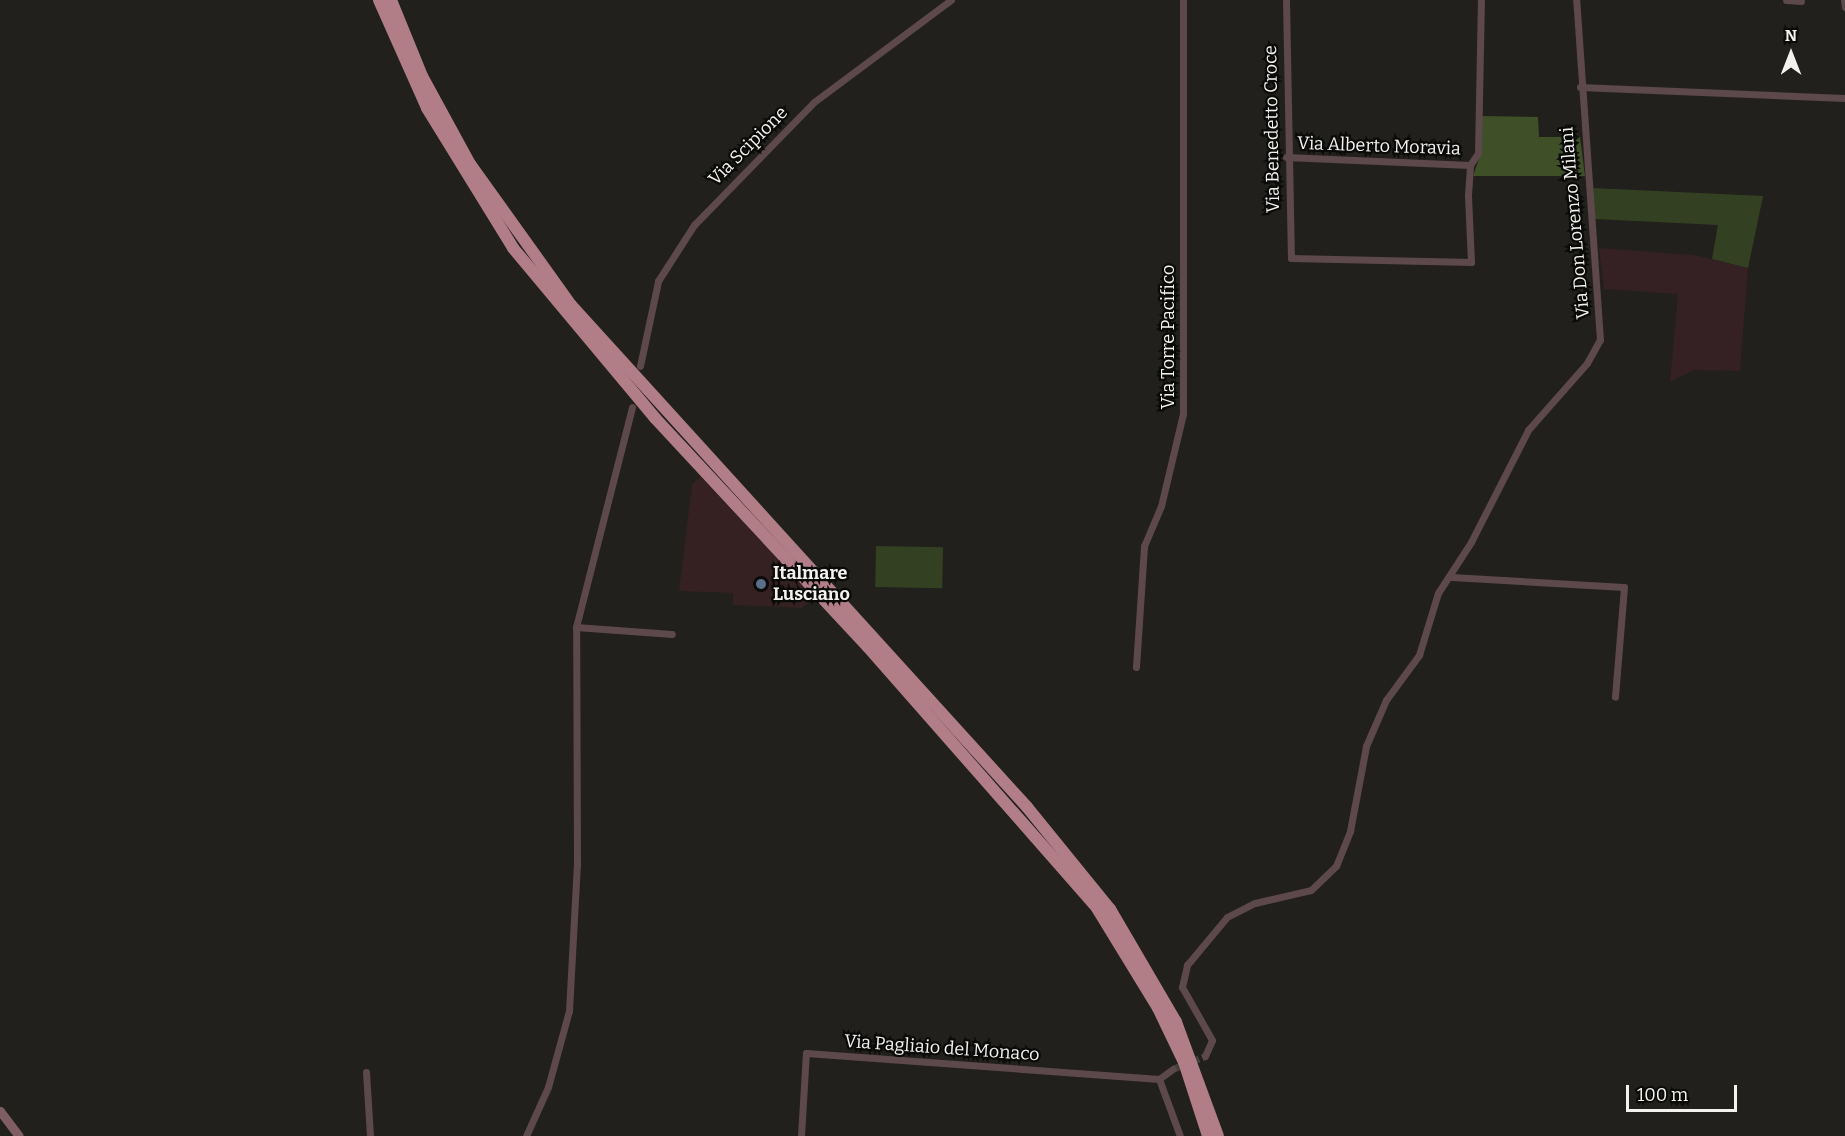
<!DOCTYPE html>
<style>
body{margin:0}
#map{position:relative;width:1845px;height:1136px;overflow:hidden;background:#21201c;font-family:Bitter,serif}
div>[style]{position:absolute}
.commercial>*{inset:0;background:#352121}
.industrial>*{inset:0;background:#352123}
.green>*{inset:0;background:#344022;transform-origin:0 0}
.forest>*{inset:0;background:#3f4f27}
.street-tunnel>*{height:7px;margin-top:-3.5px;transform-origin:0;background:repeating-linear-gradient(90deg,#40403c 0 7px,transparent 0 10.5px)}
.street>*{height:7px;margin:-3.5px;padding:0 3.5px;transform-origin:3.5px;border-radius:3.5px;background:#5d484b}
.secondary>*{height:9px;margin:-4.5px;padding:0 4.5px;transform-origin:4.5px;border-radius:4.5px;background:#7f5e63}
.highway>*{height:12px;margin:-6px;padding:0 6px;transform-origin:6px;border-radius:6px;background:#b17d87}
.highway-bridge>*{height:12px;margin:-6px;padding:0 6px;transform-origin:6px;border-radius:6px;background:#b17d87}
.dots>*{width:16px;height:16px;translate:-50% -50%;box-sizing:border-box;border:3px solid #0a0a08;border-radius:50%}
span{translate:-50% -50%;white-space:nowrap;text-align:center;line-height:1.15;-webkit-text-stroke:4.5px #0a0a08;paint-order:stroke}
.street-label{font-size:18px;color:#f3f2f0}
.poi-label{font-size:18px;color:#f3f2f0;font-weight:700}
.left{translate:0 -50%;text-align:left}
.north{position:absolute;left:1761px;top:24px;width:60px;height:60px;-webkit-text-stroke:4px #0a0a08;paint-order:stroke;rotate:0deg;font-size:16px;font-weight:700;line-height:24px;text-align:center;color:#f3f2f0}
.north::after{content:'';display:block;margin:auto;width:21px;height:27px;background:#f3f2f0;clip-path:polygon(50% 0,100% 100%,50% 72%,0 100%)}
.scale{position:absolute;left:1626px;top:1085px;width:111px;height:27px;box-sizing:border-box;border:3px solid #f3f2f0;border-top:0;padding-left:8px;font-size:18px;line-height:21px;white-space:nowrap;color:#f3f2f0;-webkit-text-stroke:4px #0a0a08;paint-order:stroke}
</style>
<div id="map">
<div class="commercial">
<div style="clip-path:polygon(701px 477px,814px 598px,802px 608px,733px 605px,733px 593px,679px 591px,692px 484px)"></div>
</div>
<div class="industrial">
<div style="clip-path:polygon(1599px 248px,1693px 255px,1748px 268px,1740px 371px,1694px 370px,1670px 382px,1678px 294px,1604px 289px)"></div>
</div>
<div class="green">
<div style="clip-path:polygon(1592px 188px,1763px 196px,1748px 268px,1712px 259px,1718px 225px,1595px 219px)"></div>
<div style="left:876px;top:546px;width:67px;height:41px;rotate:1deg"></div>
</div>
<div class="forest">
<div style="clip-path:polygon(1480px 116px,1538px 117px,1539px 137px,1580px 137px,1585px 176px,1473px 176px,1480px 156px)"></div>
</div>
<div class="street-tunnel">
<div style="left:1173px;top:1069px;width:35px;rotate:-22deg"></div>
</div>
<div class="street">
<div style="left:1286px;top:0;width:258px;rotate:88.9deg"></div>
<div style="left:1291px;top:258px;width:180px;rotate:1.3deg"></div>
<div style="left:1471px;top:262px;width:67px;rotate:-92.6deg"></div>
<div style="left:1468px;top:195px;width:30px;rotate:-86deg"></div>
<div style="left:1470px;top:165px;width:14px;rotate:-56deg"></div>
<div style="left:1478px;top:153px;width:153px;rotate:-88.9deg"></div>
<div style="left:1786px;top:0;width:15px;rotate:4deg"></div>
<div style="left:1844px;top:0;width:7px;rotate:82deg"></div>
<div style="left:1580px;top:87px;width:265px;rotate:2.4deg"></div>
<div style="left:1286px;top:157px;width:184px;rotate:2.5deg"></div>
<div style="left:640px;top:366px;width:87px;rotate:-78deg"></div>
<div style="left:658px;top:281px;width:67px;rotate:-57.3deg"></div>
<div style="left:694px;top:225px;width:172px;rotate:-45.7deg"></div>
<div style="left:814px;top:102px;width:171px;rotate:-36.7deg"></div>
<div style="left:1451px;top:577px;width:173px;rotate:3.3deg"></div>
<div style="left:1624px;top:587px;width:110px;rotate:94.7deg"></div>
<div style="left:576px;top:627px;width:96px;rotate:4.2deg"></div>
<div style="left:1136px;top:667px;width:121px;rotate:-86.2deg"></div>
<div style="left:1144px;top:546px;width:43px;rotate:-67deg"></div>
<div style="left:1161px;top:506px;width:95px;rotate:-76.6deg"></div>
<div style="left:1183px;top:414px;width:414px;rotate:-90deg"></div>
<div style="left:1205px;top:1056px;width:17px;rotate:-66deg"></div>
<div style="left:1212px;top:1040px;width:61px;rotate:-119.5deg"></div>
<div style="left:1182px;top:987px;width:23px;rotate:-77deg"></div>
<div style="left:1187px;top:965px;width:62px;rotate:-50.2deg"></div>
<div style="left:1227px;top:917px;width:31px;rotate:-27deg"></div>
<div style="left:1255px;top:903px;width:57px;rotate:-13.1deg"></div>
<div style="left:1311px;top:890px;width:35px;rotate:-44deg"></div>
<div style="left:1336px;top:866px;width:38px;rotate:-68deg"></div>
<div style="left:1350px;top:831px;width:86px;rotate:-79.3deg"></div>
<div style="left:1366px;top:746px;width:50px;rotate:-66.5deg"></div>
<div style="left:1386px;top:700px;width:56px;rotate:-53.7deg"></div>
<div style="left:1419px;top:655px;width:65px;rotate:-73deg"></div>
<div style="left:1438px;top:593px;width:61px;rotate:-57.1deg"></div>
<div style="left:1471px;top:542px;width:126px;rotate:-63deg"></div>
<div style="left:1528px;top:430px;width:89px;rotate:-48.6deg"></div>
<div style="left:1587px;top:363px;width:26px;rotate:-61deg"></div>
<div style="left:1600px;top:340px;width:341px;rotate:-94deg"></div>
<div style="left:366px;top:1072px;width:64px;rotate:86.4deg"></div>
<div style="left:1159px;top:1079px;width:61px;rotate:69.8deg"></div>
<div style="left:1159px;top:1079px;width:17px;rotate:-36deg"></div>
<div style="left:526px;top:1136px;width:54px;rotate:-65.8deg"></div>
<div style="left:548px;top:1087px;width:79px;rotate:-74.6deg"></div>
<div style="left:569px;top:1011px;width:146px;rotate:-86.9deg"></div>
<div style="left:577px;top:865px;width:238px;rotate:-90.2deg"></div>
<div style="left:576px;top:627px;width:227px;rotate:-75.7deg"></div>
<div style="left:801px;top:1136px;width:83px;rotate:-86.6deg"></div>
<div style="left:806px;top:1053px;width:354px;rotate:4.2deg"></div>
</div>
<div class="secondary">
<div style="left:0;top:1111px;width:31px;rotate:53deg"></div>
</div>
<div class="highway">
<div style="left:391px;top:0;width:82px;rotate:67.8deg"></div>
<div style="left:422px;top:76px;width:100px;rotate:61.4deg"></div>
<div style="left:470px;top:164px;width:173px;rotate:54.4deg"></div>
<div style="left:571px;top:305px;width:678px;rotate:47.75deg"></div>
<div style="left:1027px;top:807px;width:132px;rotate:50.9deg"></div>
<div style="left:1110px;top:909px;width:131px;rotate:59.7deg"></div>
<div style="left:1176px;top:1022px;width:121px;rotate:69.8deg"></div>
<div style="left:868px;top:647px;width:347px;rotate:48.7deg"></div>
<div style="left:1097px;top:908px;width:117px;rotate:58.6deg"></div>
<div style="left:1158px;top:1008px;width:60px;rotate:64.3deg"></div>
<div style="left:1184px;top:1062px;width:78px;rotate:72deg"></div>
</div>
<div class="highway-bridge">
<div style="left:379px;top:0;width:118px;rotate:66deg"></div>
<div style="left:427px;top:108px;width:164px;rotate:58.4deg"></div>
<div style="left:513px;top:248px;width:222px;rotate:50.1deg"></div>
<div style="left:655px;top:418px;width:313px;rotate:47.1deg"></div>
</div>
<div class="dots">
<div style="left:761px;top:584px;background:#5c6f8a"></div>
</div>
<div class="street-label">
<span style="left:1272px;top:129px;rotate:-91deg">Via Benedetto Croce</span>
<span style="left:748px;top:146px;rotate:-45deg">Via Scipione</span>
<span style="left:1379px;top:146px;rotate:2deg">Via Alberto Moravia</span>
<span style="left:1575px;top:223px;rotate:-95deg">Via Don Lorenzo Milani</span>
<span style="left:1168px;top:337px;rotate:-90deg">Via Torre Pacifico</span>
<span style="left:942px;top:1048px;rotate:4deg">Via Pagliaio del Monaco</span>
</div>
<div class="poi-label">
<span class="left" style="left:773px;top:584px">Italmare<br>Lusciano</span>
</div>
<div class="north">N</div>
<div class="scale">100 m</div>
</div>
